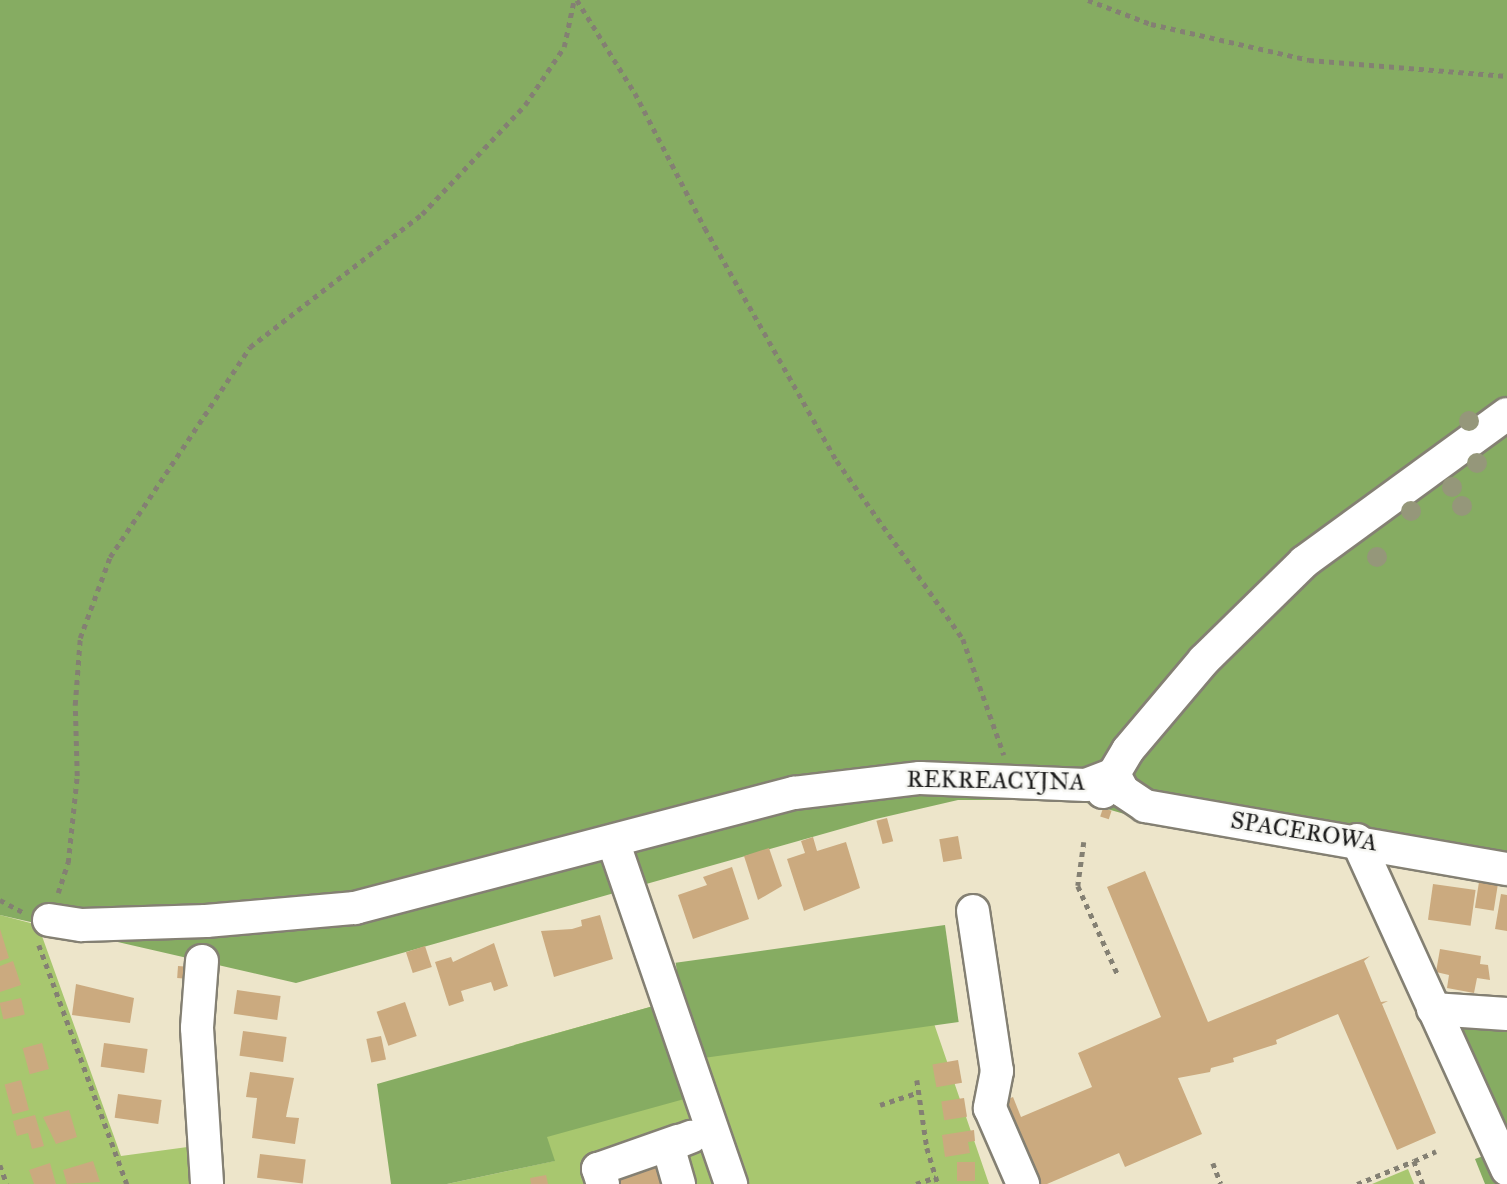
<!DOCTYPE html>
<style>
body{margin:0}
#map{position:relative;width:1507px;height:1184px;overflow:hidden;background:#ede5ca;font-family:"IM FELL Great Primer",serif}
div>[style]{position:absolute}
.green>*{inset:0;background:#a8c76f}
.forest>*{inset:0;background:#86ac62;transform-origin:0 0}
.building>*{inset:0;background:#cbaa7f;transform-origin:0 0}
.path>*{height:4.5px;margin-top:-2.25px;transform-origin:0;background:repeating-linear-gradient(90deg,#848073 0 5px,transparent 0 10px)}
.roads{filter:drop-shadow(2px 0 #848073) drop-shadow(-2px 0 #848073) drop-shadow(0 2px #848073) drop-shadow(0 -2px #848073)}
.minor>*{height:32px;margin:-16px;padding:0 16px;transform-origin:16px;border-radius:16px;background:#fff}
.trees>*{width:20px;height:20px;margin:-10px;border-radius:50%;background:#95977a}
span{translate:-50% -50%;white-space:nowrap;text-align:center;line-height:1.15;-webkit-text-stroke:5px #f6f6f2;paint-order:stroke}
.street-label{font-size:24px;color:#1c1c1c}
</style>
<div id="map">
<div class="green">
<div style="clip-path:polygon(0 915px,38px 925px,121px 1156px,195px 1146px,215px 1184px,0 1184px)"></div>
<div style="clip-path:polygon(904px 936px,989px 1184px,447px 1184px,554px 1161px,514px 1045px)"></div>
<div style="clip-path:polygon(1408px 1169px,1414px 1184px,1372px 1184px)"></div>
</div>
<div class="forest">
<div style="clip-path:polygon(0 0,1507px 0,1507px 880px,1375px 853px,1319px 854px,1173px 828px,1076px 800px,958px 800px,876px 819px,296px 983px,0 915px)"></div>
<div style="left:945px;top:925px;width:98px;height:272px;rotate:82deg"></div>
<div style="clip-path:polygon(1446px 994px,1507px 1005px,1507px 1134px)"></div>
<div style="clip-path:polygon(657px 1005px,688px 1098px,547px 1137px,555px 1161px,447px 1184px,391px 1184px,377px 1084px)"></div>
<div style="clip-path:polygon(1486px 1155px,1499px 1184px,1485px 1184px,1475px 1159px)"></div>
</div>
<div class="building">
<div style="left:1103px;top:808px;width:9px;height:9px;rotate:18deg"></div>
<div style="left:887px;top:818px;width:24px;height:11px;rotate:75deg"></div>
<div style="left:958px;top:836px;width:23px;height:19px;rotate:80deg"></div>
<div style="clip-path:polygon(813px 837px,817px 851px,846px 842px,860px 888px,804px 911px,787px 859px,805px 853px,801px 841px)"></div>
<div style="clip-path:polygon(769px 848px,782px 886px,758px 900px,744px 856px)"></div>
<div style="clip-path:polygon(732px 867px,749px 919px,693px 939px,678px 895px,707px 885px,703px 877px)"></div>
<div style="clip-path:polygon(1145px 871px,1208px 1022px,1370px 956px,1364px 961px,1381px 1002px,1388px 1001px,1382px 1004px,1436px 1133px,1397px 1150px,1338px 1014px,1276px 1040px,1277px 1044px,1233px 1058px,1234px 1062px,1211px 1068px,1210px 1072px,1178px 1078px,1202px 1134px,1125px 1167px,1119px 1153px,1047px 1184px,1029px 1184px,993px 1105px,1013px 1097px,1021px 1117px,1092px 1087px,1078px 1053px,1161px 1017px,1107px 887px)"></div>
<div style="left:1479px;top:882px;width:19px;height:26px;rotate:9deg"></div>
<div style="left:1433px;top:884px;width:43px;height:36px;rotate:8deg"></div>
<div style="clip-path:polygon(1501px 894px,1507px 895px,1507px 931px,1495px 929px)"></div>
<div style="clip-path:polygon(600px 915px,613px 959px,554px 977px,541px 931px,572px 929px,582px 926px,581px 920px)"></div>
<div style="clip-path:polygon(0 929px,9px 958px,0 961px)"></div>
<div style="clip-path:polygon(494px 943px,508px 986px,494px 991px,491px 982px,461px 991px,464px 1001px,449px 1006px,435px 962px,451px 957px,453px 962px)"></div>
<div style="left:425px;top:946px;width:22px;height:20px;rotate:72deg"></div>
<div style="clip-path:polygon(1440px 949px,1481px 956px,1480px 964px,1488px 965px,1490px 980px,1477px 978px,1474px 993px,1447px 988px,1449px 975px,1436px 972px)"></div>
<div style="clip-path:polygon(13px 961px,21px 985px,0 992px,0 966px)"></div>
<div style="left:178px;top:966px;width:13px;height:12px;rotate:4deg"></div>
<div style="clip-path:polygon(76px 984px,134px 998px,130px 1023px,72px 1015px)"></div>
<div style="left:237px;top:990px;width:44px;height:24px;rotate:8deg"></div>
<div style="left:21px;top:998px;width:17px;height:22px;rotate:77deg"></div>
<div style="left:405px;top:1002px;width:36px;height:30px;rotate:71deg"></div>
<div style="left:243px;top:1031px;width:44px;height:25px;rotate:8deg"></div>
<div style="left:381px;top:1036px;width:24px;height:15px;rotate:78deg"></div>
<div style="left:42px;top:1043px;width:27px;height:20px;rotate:75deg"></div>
<div style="left:104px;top:1043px;width:44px;height:24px;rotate:8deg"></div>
<div style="left:958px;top:1060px;width:23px;height:26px;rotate:80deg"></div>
<div style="clip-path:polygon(250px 1072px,294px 1078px,286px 1117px,299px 1118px,295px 1144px,252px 1138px,257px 1098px,246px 1097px)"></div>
<div style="left:21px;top:1080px;width:31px;height:17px;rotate:75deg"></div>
<div style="left:118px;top:1094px;width:44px;height:24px;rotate:8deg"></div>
<div style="left:964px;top:1098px;width:19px;height:23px;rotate:81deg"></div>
<div style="clip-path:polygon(69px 1110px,77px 1137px,56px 1144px,43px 1117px)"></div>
<div style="clip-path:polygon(35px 1115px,44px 1146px,32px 1149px,28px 1133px,17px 1136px,13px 1121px)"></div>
<div style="clip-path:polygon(974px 1130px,975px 1141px,968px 1142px,970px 1153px,945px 1157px,942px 1135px)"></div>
<div style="left:260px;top:1154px;width:46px;height:24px;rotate:7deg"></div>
<div style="clip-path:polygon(653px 1160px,661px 1184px,615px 1184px,611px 1175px)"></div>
<div style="clip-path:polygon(93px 1161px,100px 1182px,67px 1184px,63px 1170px)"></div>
<div style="left:957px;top:1162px;width:18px;height:19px"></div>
<div style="clip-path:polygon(50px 1163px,56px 1184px,34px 1184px,29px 1170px)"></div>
<div style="clip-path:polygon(546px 1175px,548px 1184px,531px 1184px,530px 1178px)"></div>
</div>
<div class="path">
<div style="left:577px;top:0;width:110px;rotate:58.1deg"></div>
<div style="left:635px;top:93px;width:152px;rotate:62.6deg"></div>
<div style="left:705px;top:228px;width:268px;rotate:60.5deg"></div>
<div style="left:837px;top:461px;width:218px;rotate:54.7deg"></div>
<div style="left:963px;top:639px;width:123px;rotate:70.5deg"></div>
<div style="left:1088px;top:0;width:67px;rotate:20.9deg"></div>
<div style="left:1151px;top:24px;width:162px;rotate:12.8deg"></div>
<div style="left:1309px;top:60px;width:199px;rotate:4.6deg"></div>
<div style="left:1084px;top:842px;width:44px;rotate:97.8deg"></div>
<div style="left:1078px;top:886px;width:98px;rotate:65.8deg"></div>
<div style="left:58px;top:893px;width:32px;rotate:-72deg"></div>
<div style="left:68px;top:863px;width:87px;rotate:-84.1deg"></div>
<div style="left:77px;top:776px;width:71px;rotate:-91.6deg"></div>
<div style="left:75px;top:705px;width:67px;rotate:-85.7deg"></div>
<div style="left:80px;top:638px;width:86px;rotate:-69.7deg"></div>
<div style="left:110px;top:557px;width:252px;rotate:-56.3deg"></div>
<div style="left:250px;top:347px;width:217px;rotate:-37.7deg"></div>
<div style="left:422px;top:214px;width:150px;rotate:-46.6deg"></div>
<div style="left:525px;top:105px;width:70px;rotate:-56.1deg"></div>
<div style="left:564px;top:47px;width:48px;rotate:-78deg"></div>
<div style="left:0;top:900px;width:27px;rotate:28deg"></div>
<div style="left:39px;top:945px;width:255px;rotate:69.8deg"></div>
<div style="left:917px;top:1080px;width:69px;rotate:81.6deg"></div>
<div style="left:927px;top:1148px;width:38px;rotate:73deg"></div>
<div style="left:880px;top:1105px;width:41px;rotate:-18.4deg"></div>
<div style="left:1414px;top:1161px;width:24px;rotate:-24deg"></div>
<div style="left:1213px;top:1163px;width:22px;rotate:69deg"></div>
<div style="left:0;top:1165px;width:20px;rotate:70deg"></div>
<div style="left:916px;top:1184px;width:21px;rotate:-19deg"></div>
<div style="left:1357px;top:1184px;width:61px;rotate:-22deg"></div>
<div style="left:1414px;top:1161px;width:25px;rotate:69deg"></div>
</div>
<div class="roads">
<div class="minor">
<div style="left:1114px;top:774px;width:19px;rotate:62deg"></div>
<div style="left:1123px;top:791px;width:27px;rotate:34deg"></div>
<div style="left:1145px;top:806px;width:367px;rotate:9.9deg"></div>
<div style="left:1103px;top:792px;width:49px;rotate:-59.2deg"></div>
<div style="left:1128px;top:750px;width:118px;rotate:-49.8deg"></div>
<div style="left:1204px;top:660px;width:140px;rotate:-44.4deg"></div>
<div style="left:1304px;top:562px;width:251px;rotate:-36.1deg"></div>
<div style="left:1357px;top:840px;width:362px;rotate:65.5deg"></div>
<div style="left:613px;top:841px;width:363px;rotate:71deg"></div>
<div style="left:973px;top:911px;width:162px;rotate:81.5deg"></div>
<div style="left:997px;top:1071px;width:38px;rotate:101deg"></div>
<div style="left:990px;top:1108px;width:83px;rotate:66.5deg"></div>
<div style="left:49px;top:920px;width:33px;rotate:9deg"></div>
<div style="left:82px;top:925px;width:124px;rotate:-1.8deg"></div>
<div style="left:206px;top:921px;width:150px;rotate:-5deg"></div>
<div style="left:355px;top:908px;width:454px;rotate:-14.7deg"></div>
<div style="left:794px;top:793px;width:127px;rotate:-6.8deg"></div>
<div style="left:920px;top:778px;width:166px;rotate:2.4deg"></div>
<div style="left:1086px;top:785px;width:30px;rotate:-21deg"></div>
<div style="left:202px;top:961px;width:67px;rotate:94.3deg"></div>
<div style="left:197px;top:1028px;width:156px;rotate:86.3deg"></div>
<div style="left:1433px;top:1009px;width:74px;rotate:3.9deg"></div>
<div style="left:603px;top:1184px;width:16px;rotate:-108deg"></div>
<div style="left:598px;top:1169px;width:85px;rotate:-19.3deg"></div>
<div style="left:679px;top:1184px;width:33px;rotate:-106deg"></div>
<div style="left:670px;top:1152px;width:10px;rotate:-61deg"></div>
<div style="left:675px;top:1143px;width:17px;rotate:-21deg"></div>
</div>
</div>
<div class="trees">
<div style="left:1469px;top:421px"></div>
<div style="left:1477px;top:463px"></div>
<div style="left:1452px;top:487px"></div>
<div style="left:1462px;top:506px"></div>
<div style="left:1411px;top:511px"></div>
<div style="left:1377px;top:557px"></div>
</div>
<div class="street-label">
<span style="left:996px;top:781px;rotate:1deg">REKREACYJNA</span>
<span style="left:1304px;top:832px;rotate:9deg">SPACEROWA</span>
</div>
</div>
